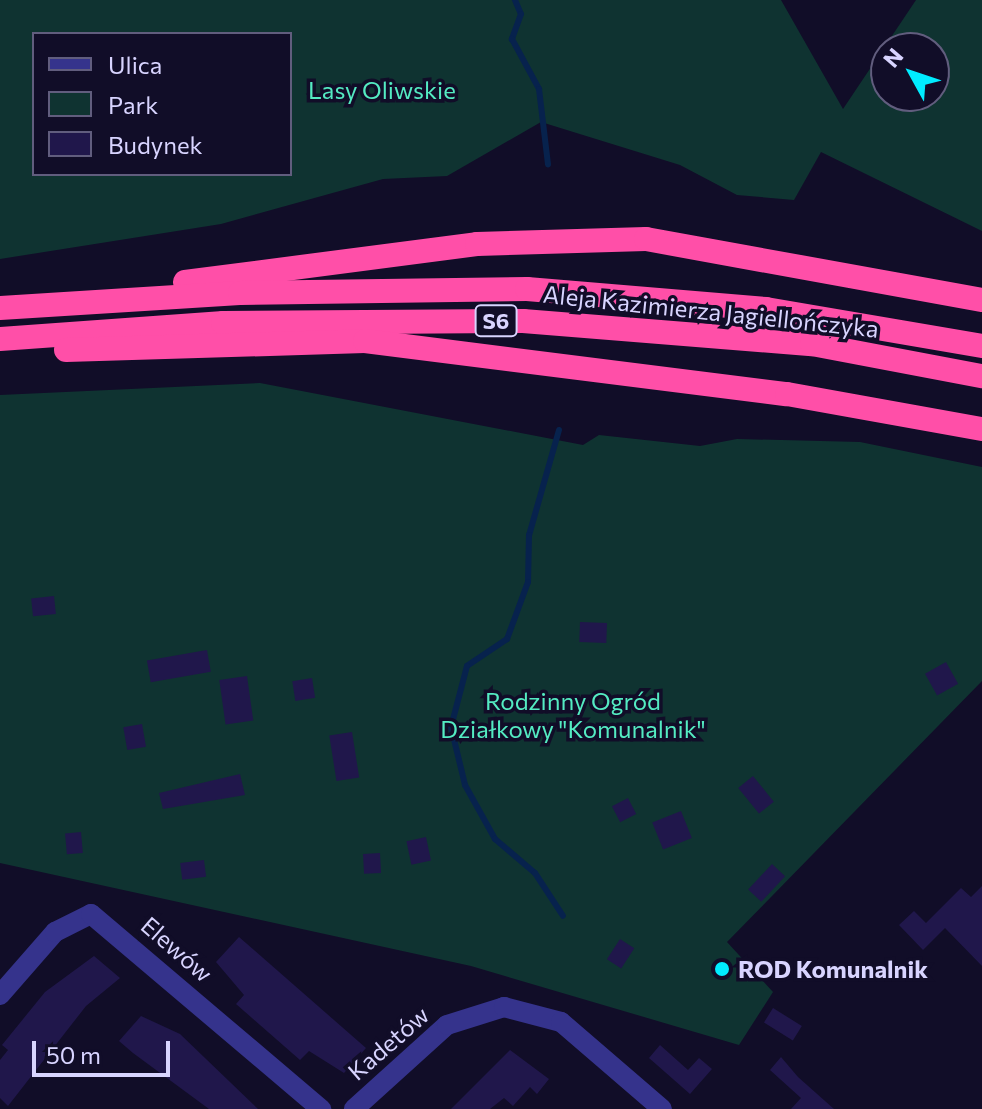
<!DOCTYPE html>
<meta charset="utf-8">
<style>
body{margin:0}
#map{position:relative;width:982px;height:1109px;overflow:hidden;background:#110d28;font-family:Commissioner,sans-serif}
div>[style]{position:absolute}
.green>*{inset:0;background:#0f3331}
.stream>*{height:6px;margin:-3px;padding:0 3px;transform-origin:3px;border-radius:3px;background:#07224d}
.building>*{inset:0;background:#20174b;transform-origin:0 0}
.minor>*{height:20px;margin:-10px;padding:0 10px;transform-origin:10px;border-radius:10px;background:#35338c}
.highway>*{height:24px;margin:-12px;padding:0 12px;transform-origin:12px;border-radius:12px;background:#ff4fa8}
.dots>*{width:22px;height:22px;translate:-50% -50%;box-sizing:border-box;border:4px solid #110d28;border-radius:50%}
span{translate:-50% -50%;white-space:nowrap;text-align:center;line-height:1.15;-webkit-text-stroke:7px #110d28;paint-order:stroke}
.shield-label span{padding:2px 6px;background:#110d28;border:2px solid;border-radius:6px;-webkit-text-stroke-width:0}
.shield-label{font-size:22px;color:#d8d4ff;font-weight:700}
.park-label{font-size:24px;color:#54ebc2}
.street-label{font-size:24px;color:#d8d4ff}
.poi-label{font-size:24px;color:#d8d4ff;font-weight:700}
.left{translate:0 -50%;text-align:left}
.legend{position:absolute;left:32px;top:32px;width:260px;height:144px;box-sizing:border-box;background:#110d28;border:2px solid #615d7e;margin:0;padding:10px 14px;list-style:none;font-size:24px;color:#d8d4ff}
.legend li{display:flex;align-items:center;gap:16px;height:40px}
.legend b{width:40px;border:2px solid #615d7e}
.north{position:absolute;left:870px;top:32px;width:80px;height:80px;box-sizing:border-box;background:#110d28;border:2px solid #615d7e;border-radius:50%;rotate:310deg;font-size:22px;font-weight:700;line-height:32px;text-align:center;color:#d8d4ff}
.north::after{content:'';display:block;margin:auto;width:28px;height:36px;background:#00ecff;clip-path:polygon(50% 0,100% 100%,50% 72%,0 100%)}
.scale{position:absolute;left:32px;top:1041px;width:138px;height:36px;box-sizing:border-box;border:4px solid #d8d4ff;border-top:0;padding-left:10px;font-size:24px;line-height:28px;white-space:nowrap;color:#d8d4ff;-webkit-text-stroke:6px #110d28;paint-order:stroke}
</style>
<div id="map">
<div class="green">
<div style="clip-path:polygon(evenodd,0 0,781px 0,843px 109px,916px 0,982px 0,982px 231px,821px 152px,794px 200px,737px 195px,680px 165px,541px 122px,447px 176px,383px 179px,221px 224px,0 259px,0 0,290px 34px,290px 174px,34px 174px,34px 34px,290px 34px,0 0,934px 48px,934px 96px,886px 96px,886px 48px,934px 48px)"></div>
<div style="clip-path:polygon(260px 383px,583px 445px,599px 435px,700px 446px,737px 439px,860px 442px,982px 467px,982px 681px,727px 942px,773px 992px,739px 1045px,471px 966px,0 863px,0 395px)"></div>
</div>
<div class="stream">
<div style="left:515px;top:0;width:15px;rotate:67deg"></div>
<div style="left:521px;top:14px;width:27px;rotate:110deg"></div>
<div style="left:512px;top:39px;width:57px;rotate:61.6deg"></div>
<div style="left:539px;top:89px;width:76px;rotate:83.2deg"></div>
<div style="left:559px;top:430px;width:109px;rotate:105.9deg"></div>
<div style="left:529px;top:535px;width:47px;rotate:91.2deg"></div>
<div style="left:528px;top:582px;width:61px;rotate:110.2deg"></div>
<div style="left:507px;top:639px;width:48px;rotate:146deg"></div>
<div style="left:467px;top:666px;width:63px;rotate:104.7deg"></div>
<div style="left:451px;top:727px;width:60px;rotate:76.4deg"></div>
<div style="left:465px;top:785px;width:62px;rotate:60.9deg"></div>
<div style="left:495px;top:839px;width:52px;rotate:40.4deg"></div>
<div style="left:535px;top:873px;width:51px;rotate:56.9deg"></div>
</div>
<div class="building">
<div style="left:54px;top:596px;width:18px;height:23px;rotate:84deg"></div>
<div style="left:580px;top:622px;width:27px;height:20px;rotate:2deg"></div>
<div style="left:207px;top:650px;width:22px;height:61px;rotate:80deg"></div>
<div style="left:946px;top:662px;width:25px;height:24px;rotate:61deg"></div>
<div style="left:247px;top:676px;width:45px;height:28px;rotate:82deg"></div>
<div style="left:312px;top:678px;width:20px;height:20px;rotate:81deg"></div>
<div style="left:142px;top:724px;width:23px;height:19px;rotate:80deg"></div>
<div style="left:352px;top:732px;width:46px;height:23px;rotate:81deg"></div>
<div style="clip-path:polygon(240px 774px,245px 795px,163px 809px,159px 793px)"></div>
<div style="left:753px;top:776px;width:33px;height:19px;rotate:51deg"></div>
<div style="left:628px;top:798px;width:18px;height:18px;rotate:63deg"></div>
<div style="left:681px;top:811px;width:29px;height:31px;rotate:68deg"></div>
<div style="left:81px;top:832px;width:21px;height:16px;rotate:85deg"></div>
<div style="left:426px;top:837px;width:24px;height:20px;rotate:78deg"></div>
<div style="left:380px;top:853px;width:20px;height:17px;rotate:87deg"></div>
<div style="left:204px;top:860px;width:17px;height:24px;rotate:83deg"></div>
<div style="left:772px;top:864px;width:18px;height:35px;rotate:43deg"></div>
<div style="clip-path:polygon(982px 886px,982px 966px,945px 928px,923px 950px,899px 925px,914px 911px,926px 923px,961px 888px,971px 897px)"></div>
<div style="clip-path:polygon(239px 937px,366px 1048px,344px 1073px,309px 1051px,300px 1060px,236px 1004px,244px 995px,216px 962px)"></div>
<div style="left:620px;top:939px;width:17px;height:24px;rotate:33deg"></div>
<div style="clip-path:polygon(94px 956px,120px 978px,86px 1006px,8px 1106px,0 1098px,0 1060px,8px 1050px,2px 1045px,45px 992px)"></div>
<div style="left:773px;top:1008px;width:34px;height:17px;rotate:32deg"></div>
<div style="clip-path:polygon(141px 1016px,180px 1034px,258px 1109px,209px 1109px,133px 1053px,119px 1041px)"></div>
<div style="clip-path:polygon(660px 1045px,688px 1070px,699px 1058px,712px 1069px,690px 1094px,649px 1058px)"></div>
<div style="clip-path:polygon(510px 1050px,549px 1079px,537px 1094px,530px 1087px,513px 1106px,504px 1098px,490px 1109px,451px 1109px)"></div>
<div style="clip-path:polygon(781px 1057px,798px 1077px,834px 1109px,791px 1109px,801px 1098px,770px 1070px)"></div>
</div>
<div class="minor">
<div style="left:0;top:995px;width:84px;rotate:-48.9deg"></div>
<div style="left:55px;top:932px;width:40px;rotate:-26.6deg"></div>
<div style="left:91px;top:914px;width:302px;rotate:40.3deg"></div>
<div style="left:354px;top:1109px;width:125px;rotate:-42.1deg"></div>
<div style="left:447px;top:1025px;width:60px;rotate:-17.5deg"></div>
<div style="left:504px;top:1007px;width:59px;rotate:14.7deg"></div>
<div style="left:561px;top:1022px;width:133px;rotate:40.7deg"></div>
</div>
<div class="highway">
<div style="left:185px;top:282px;width:294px;rotate:-7.4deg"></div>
<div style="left:477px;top:244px;width:169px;rotate:-1.7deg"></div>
<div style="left:646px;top:239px;width:341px;rotate:10.3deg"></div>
<div style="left:0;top:308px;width:240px;rotate:-3.6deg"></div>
<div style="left:240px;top:293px;width:287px;rotate:-0.8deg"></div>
<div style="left:527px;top:289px;width:240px;rotate:4.8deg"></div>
<div style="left:766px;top:309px;width:219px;rotate:9.7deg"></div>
<div style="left:0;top:339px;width:224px;rotate:-4.1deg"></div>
<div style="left:223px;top:323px;width:300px;rotate:-0.4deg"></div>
<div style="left:523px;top:321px;width:290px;rotate:4.6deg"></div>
<div style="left:812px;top:344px;width:173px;rotate:10.7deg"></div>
<div style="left:66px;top:350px;width:299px;rotate:-1.7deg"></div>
<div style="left:365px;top:341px;width:425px;rotate:7.2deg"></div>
<div style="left:787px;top:394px;width:198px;rotate:10.2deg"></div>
</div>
<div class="dots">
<div style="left:722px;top:969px;background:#00ecff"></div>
</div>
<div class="shield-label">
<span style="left:496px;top:321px">S6</span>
</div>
<div class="park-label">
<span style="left:382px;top:90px">Lasy Oliwskie</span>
<span style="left:573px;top:715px">Rodzinny Ogród<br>Działkowy "Komunalnik"</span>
</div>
<div class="street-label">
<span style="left:711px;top:311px;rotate:6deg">Aleja Kazimierza Jagiellończyka</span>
<span style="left:177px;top:949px;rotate:41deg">Elewów</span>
<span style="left:388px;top:1043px;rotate:-41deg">Kadetów</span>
</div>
<div class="poi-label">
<span class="left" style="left:738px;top:969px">ROD Komunalnik</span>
</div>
<ul class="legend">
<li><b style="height:10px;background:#35338c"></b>Ulica</li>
<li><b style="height:22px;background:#0f3331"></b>Park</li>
<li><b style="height:22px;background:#20174b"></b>Budynek</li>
</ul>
<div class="north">N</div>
<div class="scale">50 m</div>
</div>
